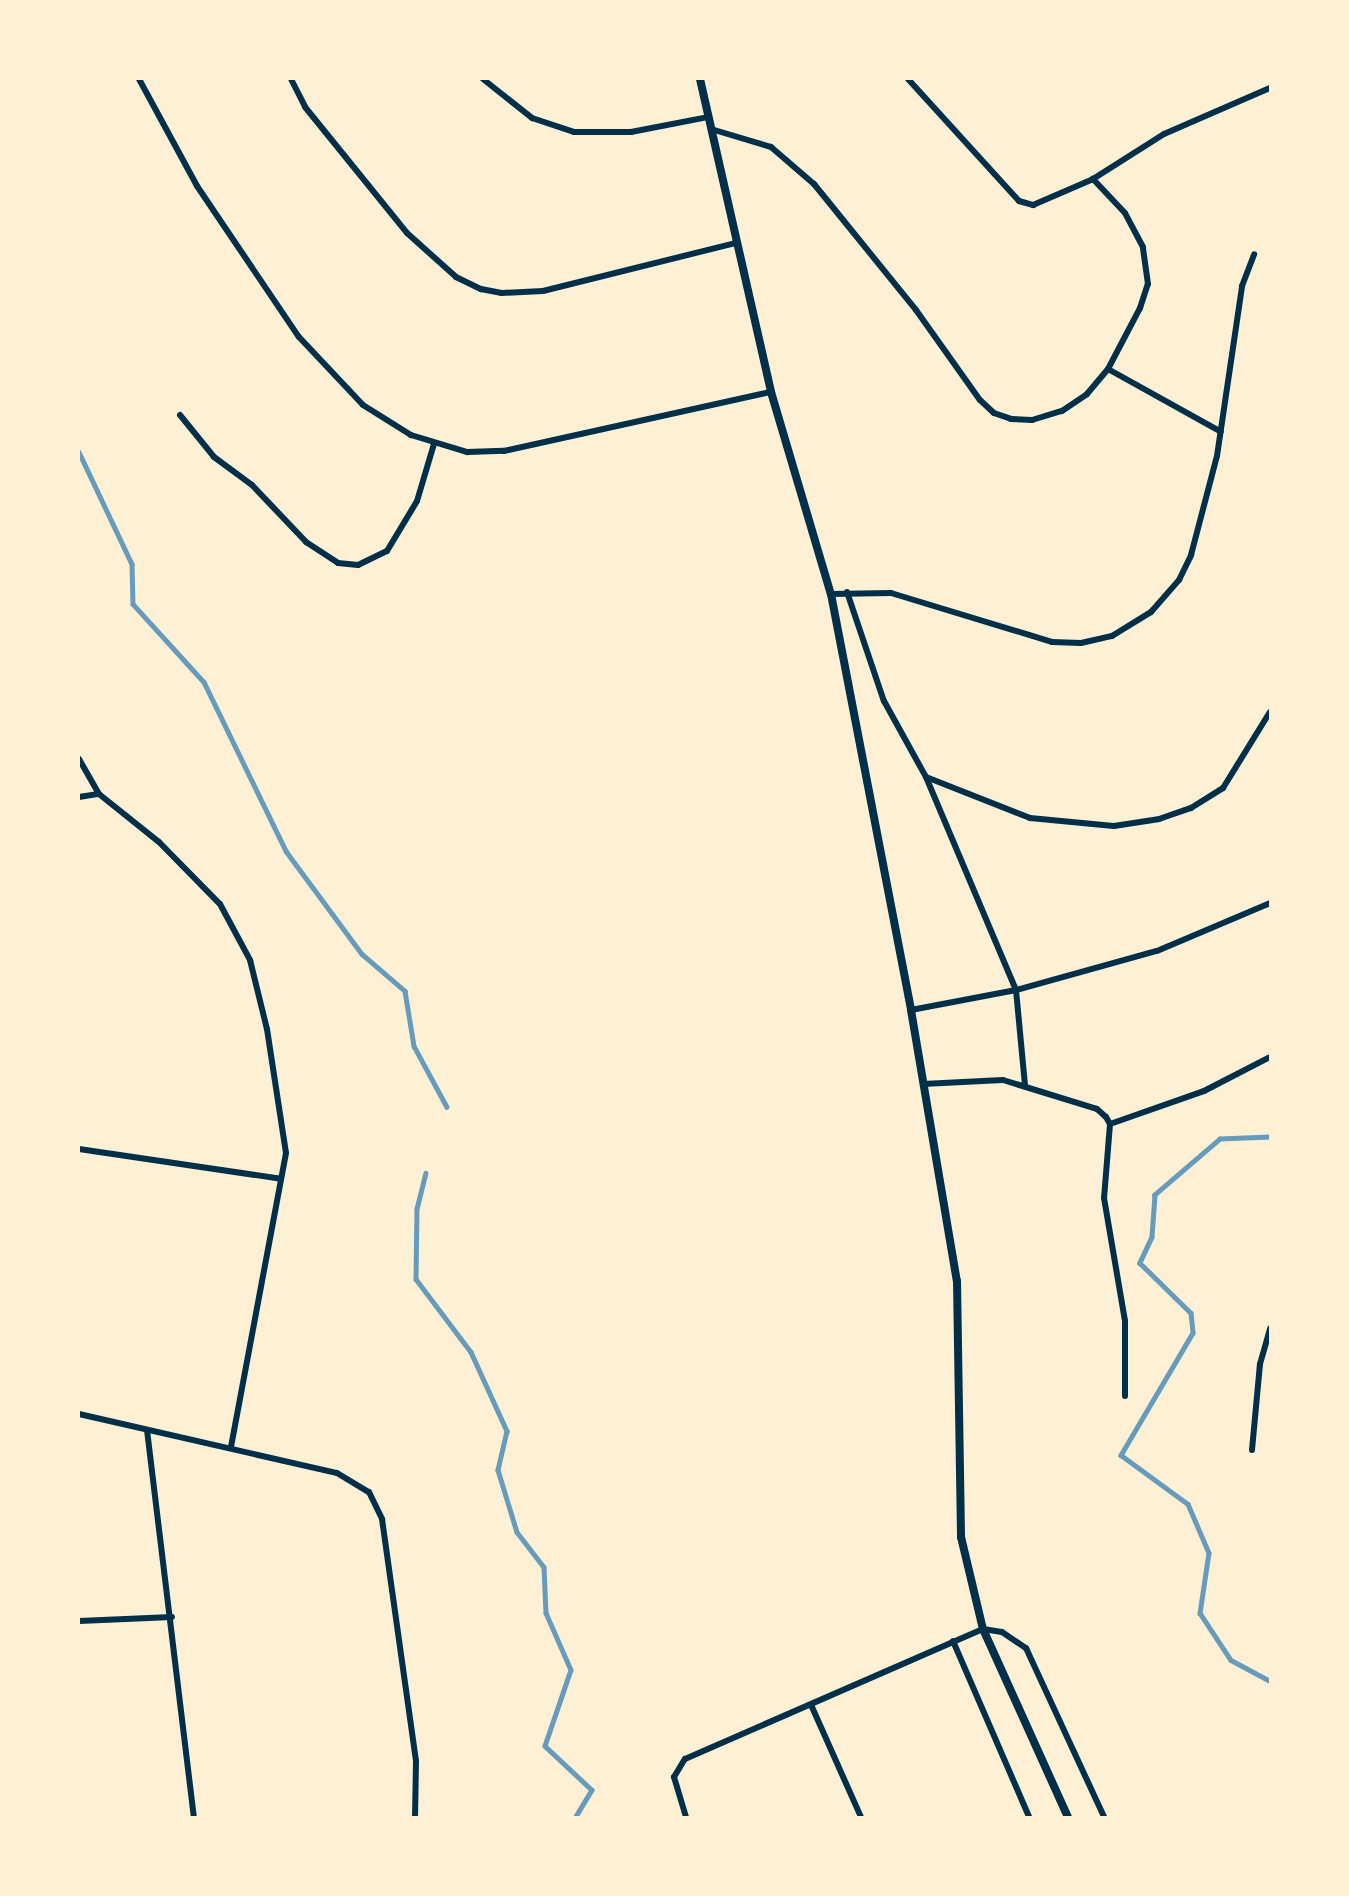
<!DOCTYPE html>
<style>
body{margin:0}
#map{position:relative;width:1349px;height:1896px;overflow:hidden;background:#fdf0d5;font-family:Raleway,sans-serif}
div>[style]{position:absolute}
.stream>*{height:4.5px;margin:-2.25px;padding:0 2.25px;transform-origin:2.25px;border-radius:2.25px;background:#669bbc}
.minor>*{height:6px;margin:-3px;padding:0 3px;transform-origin:3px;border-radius:3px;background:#003049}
.tertiary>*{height:8px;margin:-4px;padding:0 4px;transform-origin:4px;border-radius:4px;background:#003049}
span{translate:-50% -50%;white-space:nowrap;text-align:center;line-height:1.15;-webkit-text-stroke:7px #fdf0d5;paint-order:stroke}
.frame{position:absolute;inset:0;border:80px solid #fdf0d5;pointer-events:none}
</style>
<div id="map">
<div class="stream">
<div style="left:79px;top:452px;width:124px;rotate:64.7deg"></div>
<div style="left:132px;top:564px;width:40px;rotate:88.6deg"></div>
<div style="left:133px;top:604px;width:105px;rotate:47.7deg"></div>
<div style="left:204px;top:682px;width:188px;rotate:64.1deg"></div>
<div style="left:286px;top:851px;width:128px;rotate:53.6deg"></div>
<div style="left:362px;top:954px;width:57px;rotate:40.7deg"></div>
<div style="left:405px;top:991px;width:56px;rotate:80.7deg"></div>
<div style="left:414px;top:1046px;width:69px;rotate:61.6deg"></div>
<div style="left:1270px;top:1137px;width:50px;rotate:177.7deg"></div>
<div style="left:1220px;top:1139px;width:86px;rotate:139.3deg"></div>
<div style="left:1155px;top:1195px;width:42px;rotate:94.1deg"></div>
<div style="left:1152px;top:1237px;width:29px;rotate:115deg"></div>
<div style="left:1140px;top:1263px;width:71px;rotate:44.4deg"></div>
<div style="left:1191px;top:1313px;width:20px;rotate:84deg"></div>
<div style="left:1193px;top:1333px;width:142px;rotate:120.5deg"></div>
<div style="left:1121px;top:1455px;width:83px;rotate:36.2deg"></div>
<div style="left:1188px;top:1504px;width:53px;rotate:66.8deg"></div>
<div style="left:1209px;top:1553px;width:61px;rotate:98.5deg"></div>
<div style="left:1200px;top:1613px;width:56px;rotate:56.6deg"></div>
<div style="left:1231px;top:1660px;width:44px;rotate:28.3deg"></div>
<div style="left:426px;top:1173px;width:36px;rotate:104deg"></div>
<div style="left:417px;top:1208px;width:71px;rotate:90.8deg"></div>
<div style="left:416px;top:1279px;width:91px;rotate:53deg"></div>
<div style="left:471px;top:1352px;width:87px;rotate:65.5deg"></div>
<div style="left:507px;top:1431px;width:40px;rotate:103deg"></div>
<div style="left:498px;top:1470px;width:65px;rotate:73deg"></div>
<div style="left:517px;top:1532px;width:44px;rotate:52.4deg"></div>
<div style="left:544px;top:1567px;width:46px;rotate:87.5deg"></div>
<div style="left:546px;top:1613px;width:62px;rotate:66.3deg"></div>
<div style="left:571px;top:1670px;width:80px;rotate:108.9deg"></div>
<div style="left:545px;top:1746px;width:64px;rotate:43.1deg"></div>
<div style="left:592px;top:1790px;width:31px;rotate:121deg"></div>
</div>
<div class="minor">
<div style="left:139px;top:79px;width:122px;rotate:61.5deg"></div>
<div style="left:197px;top:186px;width:182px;rotate:56deg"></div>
<div style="left:299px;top:337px;width:93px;rotate:46.7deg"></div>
<div style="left:363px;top:405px;width:57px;rotate:32deg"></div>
<div style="left:411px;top:435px;width:59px;rotate:16.9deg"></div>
<div style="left:467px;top:452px;width:37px;rotate:-2deg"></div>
<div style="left:504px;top:451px;width:273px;rotate:-12.5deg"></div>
<div style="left:291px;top:79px;width:31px;rotate:63deg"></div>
<div style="left:305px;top:107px;width:162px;rotate:51deg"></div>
<div style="left:407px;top:233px;width:66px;rotate:41.9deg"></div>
<div style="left:456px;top:277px;width:28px;rotate:26deg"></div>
<div style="left:481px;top:289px;width:21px;rotate:11deg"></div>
<div style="left:502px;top:293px;width:41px;rotate:-2.8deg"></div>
<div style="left:543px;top:291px;width:199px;rotate:-14deg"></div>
<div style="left:483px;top:79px;width:63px;rotate:38.5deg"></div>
<div style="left:532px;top:118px;width:44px;rotate:18.4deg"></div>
<div style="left:574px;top:132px;width:57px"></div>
<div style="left:631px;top:132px;width:78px;rotate:-11deg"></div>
<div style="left:908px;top:79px;width:165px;rotate:47.7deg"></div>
<div style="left:1019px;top:201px;width:15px;rotate:16deg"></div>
<div style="left:1033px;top:205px;width:65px;rotate:-23.4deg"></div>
<div style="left:1093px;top:179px;width:84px;rotate:-32.4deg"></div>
<div style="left:1164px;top:134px;width:116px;rotate:-23.5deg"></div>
<div style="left:711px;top:129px;width:63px;rotate:16.7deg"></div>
<div style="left:771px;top:147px;width:57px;rotate:40.7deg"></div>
<div style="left:814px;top:184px;width:162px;rotate:51deg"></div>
<div style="left:916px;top:310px;width:110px;rotate:54.6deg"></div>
<div style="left:980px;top:400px;width:19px;rotate:43deg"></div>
<div style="left:994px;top:413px;width:18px;rotate:19deg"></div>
<div style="left:1011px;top:419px;width:21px;rotate:3deg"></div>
<div style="left:1032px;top:420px;width:31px;rotate:-17deg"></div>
<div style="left:1062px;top:411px;width:30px;rotate:-34deg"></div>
<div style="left:1087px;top:394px;width:33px;rotate:-50deg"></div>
<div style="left:1108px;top:369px;width:69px;rotate:-62.3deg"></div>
<div style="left:1140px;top:308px;width:25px;rotate:-72deg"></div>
<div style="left:1148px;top:284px;width:37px;rotate:-98deg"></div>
<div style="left:1143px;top:247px;width:38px;rotate:-118deg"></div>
<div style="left:1125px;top:213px;width:47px;rotate:-133.3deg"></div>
<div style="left:1108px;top:369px;width:129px;rotate:29.1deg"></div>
<div style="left:180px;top:415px;width:54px;rotate:51deg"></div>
<div style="left:214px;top:457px;width:47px;rotate:36.4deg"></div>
<div style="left:252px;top:485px;width:79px;rotate:46.5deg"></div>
<div style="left:306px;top:542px;width:38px;rotate:33deg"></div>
<div style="left:338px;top:563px;width:20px;rotate:6deg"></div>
<div style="left:358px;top:565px;width:32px;rotate:-26deg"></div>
<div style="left:387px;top:551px;width:58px;rotate:-59deg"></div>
<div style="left:417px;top:501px;width:59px;rotate:-73.4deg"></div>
<div style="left:847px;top:592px;width:115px;rotate:71.3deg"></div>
<div style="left:884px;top:701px;width:87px;rotate:61.1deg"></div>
<div style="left:926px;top:777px;width:112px;rotate:21.5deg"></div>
<div style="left:1030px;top:818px;width:84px;rotate:5.4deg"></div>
<div style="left:1114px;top:826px;width:46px;rotate:-8.8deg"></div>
<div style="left:1159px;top:819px;width:34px;rotate:-19deg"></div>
<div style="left:1191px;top:808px;width:38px;rotate:-32deg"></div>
<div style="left:1223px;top:788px;width:89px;rotate:-58.3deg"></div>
<div style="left:831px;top:594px;width:60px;rotate:-1deg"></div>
<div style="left:891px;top:593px;width:168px;rotate:16.9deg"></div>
<div style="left:1052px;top:642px;width:29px;rotate:2deg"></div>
<div style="left:1081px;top:643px;width:32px;rotate:-13deg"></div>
<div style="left:1112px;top:636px;width:46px;rotate:-31.6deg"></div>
<div style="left:1151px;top:612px;width:43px;rotate:-48.8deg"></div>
<div style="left:1179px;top:580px;width:28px;rotate:-64deg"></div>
<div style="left:1191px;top:555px;width:102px;rotate:-75.3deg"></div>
<div style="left:1217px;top:456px;width:172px;rotate:-81.6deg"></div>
<div style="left:1242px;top:286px;width:34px;rotate:-69deg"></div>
<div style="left:79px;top:759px;width:40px;rotate:60.3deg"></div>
<div style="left:99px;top:794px;width:77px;rotate:38.7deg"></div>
<div style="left:159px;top:842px;width:87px;rotate:45.5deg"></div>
<div style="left:220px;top:904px;width:64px;rotate:61.8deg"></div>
<div style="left:250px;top:960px;width:71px;rotate:76.2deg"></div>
<div style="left:267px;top:1029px;width:125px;rotate:81.3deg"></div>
<div style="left:286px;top:1153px;width:299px;rotate:100.6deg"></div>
<div style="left:926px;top:777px;width:231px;rotate:67.1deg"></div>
<div style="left:1016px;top:990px;width:96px;rotate:84.6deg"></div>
<div style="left:79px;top:797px;width:20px;rotate:-9deg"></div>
<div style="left:911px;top:1010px;width:107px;rotate:-10.8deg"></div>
<div style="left:1016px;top:990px;width:146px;rotate:-15.5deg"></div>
<div style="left:1157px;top:951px;width:123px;rotate:-23deg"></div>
<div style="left:923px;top:1084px;width:80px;rotate:-2.9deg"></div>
<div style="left:1003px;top:1080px;width:98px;rotate:17.1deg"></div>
<div style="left:1097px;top:1109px;width:12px;rotate:42deg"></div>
<div style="left:1106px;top:1117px;width:8px;rotate:60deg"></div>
<div style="left:1110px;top:1124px;width:74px;rotate:94.6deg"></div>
<div style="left:1104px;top:1198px;width:125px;rotate:80.3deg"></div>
<div style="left:1125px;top:1321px;width:75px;rotate:90deg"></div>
<div style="left:1110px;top:1124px;width:100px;rotate:-19.3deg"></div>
<div style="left:1204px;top:1091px;width:74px;rotate:-27.3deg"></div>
<div style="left:79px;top:1149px;width:204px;rotate:8.4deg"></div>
<div style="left:79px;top:1414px;width:265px;rotate:12.9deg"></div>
<div style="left:337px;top:1473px;width:37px;rotate:31deg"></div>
<div style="left:369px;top:1492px;width:30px;rotate:64deg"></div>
<div style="left:382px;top:1519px;width:244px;rotate:82deg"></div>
<div style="left:416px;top:1761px;width:56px;rotate:91deg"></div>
<div style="left:147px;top:1430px;width:390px;rotate:83.1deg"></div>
<div style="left:1252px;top:1450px;width:86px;rotate:-84.7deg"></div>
<div style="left:1260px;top:1364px;width:37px;rotate:-74deg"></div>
<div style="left:79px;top:1621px;width:93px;rotate:-2.5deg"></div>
<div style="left:953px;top:1641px;width:192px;rotate:66.6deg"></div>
<div style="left:812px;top:1707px;width:120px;rotate:66deg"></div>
<div style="left:686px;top:1817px;width:42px;rotate:-106.7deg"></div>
<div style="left:674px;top:1777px;width:21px;rotate:-59deg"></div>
<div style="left:685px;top:1759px;width:325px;rotate:-23.6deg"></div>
<div style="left:983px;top:1629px;width:19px;rotate:9deg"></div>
<div style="left:1002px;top:1632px;width:29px;rotate:34deg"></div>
<div style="left:1026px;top:1648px;width:186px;rotate:65.2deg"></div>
</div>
<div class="tertiary">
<div style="left:700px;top:79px;width:321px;rotate:77.2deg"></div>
<div style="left:771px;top:392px;width:211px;rotate:73.5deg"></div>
<div style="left:831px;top:594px;width:424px;rotate:79.1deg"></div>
<div style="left:911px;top:1010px;width:275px;rotate:80.4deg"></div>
<div style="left:957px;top:1281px;width:256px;rotate:89.1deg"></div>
<div style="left:961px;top:1537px;width:95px;rotate:76.6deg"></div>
<div style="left:983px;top:1629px;width:206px;rotate:65.7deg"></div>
</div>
<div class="frame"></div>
</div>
